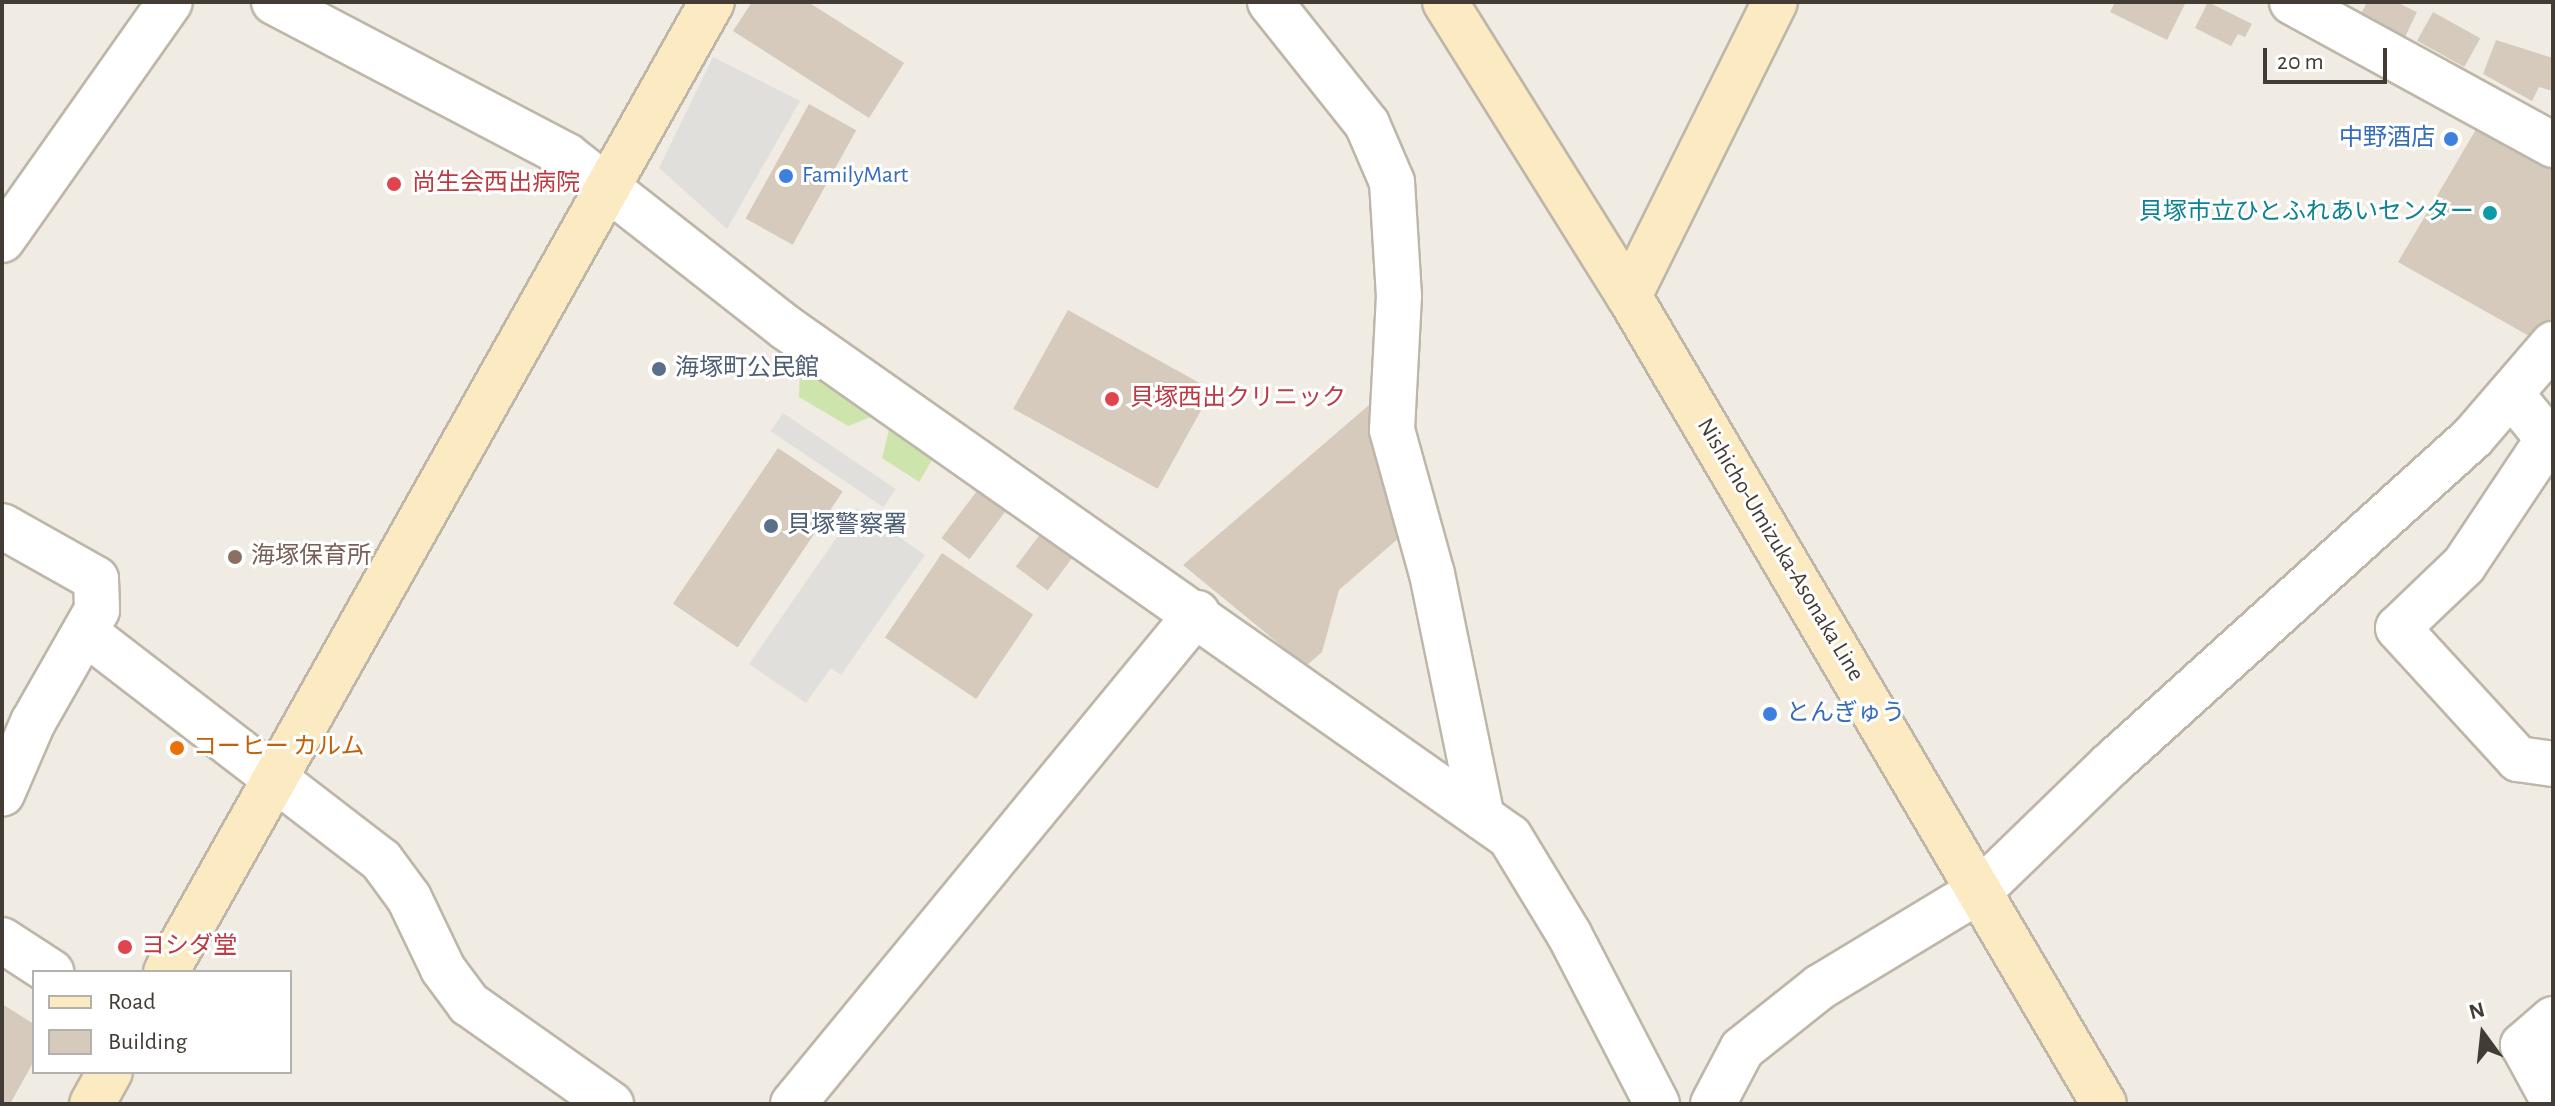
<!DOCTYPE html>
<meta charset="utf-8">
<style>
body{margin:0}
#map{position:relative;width:2555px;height:1106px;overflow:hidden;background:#f1ece3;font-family:"Alegreya Sans","Noto Sans JP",sans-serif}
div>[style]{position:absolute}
.green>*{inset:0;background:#cee4ad}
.parking>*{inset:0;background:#e1dfdc;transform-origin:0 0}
.building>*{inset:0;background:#d5cabc;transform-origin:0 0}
.roads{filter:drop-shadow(2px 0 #beb6a9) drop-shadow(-2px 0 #beb6a9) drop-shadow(0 2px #beb6a9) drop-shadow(0 -2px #beb6a9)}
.street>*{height:44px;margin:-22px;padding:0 22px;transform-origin:22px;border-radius:22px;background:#fff}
.secondary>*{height:44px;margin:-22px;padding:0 22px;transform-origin:22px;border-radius:22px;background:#fcebc2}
.dots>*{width:22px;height:22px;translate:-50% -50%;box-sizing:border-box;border:4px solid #fff;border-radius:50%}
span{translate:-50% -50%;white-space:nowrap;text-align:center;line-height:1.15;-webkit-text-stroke:6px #fff;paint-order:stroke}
.shop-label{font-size:24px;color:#366cbe}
.right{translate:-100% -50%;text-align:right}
.left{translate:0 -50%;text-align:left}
.health-label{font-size:24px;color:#be3a42}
.culture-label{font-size:24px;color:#0d838f}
.service-label{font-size:24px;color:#4e5e75}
.street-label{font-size:24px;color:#423c34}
.education-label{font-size:24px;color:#785e54}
.food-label{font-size:24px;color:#c56008}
.frame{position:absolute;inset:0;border:4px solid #423c34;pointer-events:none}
.legend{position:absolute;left:32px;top:970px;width:260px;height:104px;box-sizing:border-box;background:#fff;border:2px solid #b3b1ae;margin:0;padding:10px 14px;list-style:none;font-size:24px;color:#423c34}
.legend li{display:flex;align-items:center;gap:16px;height:40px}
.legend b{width:40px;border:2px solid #b3b1ae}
.north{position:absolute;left:2443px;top:994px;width:80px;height:80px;-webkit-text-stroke:6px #fff;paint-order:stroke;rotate:345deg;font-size:22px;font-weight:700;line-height:32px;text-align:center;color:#423c34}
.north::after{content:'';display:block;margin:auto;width:28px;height:36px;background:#423c34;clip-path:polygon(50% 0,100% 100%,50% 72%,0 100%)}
.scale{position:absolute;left:2263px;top:48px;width:124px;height:36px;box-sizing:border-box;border:4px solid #423c34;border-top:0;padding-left:10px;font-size:24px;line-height:28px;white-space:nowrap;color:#423c34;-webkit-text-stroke:6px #fff;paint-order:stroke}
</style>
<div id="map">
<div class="green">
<div style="clip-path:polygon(800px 365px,873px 416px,848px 426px,799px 397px)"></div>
<div style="clip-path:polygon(889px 430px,932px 460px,919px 482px,882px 458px)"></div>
</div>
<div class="parking">
<div style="clip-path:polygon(713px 57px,800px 101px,727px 229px,659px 168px)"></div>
<div style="left:783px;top:413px;width:136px;height:22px;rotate:34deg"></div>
<div style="clip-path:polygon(857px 508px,925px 555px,841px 675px,831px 668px,806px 703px,749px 664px)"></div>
</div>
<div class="building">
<div style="clip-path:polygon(752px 2px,808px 2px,904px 63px,869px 118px,733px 31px)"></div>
<div style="clip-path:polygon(2115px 2px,2186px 2px,2167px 40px,2110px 12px)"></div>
<div style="clip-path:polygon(2208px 2px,2252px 24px,2245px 37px,2238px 34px,2231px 46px,2195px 28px)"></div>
<div style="clip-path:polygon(2367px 2px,2396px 2px,2417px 12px,2405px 37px,2360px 16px)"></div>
<div style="left:2433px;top:12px;width:54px;height:33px;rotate:29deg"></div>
<div style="clip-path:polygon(2496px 40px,2553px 58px,2553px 91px,2539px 87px,2532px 101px,2483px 74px)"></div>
<div style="left:809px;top:104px;width:54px;height:131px;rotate:29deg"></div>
<div style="clip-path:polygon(2478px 126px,2553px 164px,2553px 314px,2538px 341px,2398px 262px)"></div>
<div style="left:1068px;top:310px;width:165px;height:113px;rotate:29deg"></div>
<div style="clip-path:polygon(1369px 405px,1378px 416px,1408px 530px,1339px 590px,1322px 652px,1306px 666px,1183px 565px)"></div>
<div style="left:778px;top:448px;width:78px;height:188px;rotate:34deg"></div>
<div style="left:986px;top:479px;width:35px;height:74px;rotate:37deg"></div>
<div style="left:1047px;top:525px;width:40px;height:52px;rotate:37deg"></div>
<div style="left:942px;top:553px;width:110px;height:102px;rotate:34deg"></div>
<div style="clip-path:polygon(2px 1004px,34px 1024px,34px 1061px,10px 1104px,2px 1104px)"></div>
</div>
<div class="roads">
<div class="street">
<div style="left:274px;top:2px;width:331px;rotate:27.7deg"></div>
<div style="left:567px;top:156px;width:277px;rotate:38.1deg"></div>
<div style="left:785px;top:327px;width:886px;rotate:35.12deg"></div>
<div style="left:1510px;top:837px;width:114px;rotate:58.7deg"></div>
<div style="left:1569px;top:934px;width:191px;rotate:62.6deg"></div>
<div style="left:1270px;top:2px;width:156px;rotate:51.5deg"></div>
<div style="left:1367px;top:124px;width:63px;rotate:66.7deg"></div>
<div style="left:1392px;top:182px;width:114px;rotate:86.5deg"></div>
<div style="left:1399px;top:296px;width:134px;rotate:93deg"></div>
<div style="left:1392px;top:430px;width:149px;rotate:74.5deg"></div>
<div style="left:1432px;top:574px;width:248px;rotate:78.4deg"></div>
<div style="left:2292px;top:2px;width:298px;rotate:28.7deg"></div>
<div style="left:2px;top:240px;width:291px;rotate:-54.8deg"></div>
<div style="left:2513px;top:396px;width:55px;rotate:50.9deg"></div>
<div style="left:2548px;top:439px;width:151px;rotate:123.7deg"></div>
<div style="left:2464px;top:565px;width:91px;rotate:136.3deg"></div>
<div style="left:2398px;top:628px;width:178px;rotate:47.5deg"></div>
<div style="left:2518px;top:759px;width:35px;rotate:8deg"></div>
<div style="left:2px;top:526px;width:108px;rotate:29.4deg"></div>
<div style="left:96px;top:579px;width:31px;rotate:88deg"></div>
<div style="left:97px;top:610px;width:129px;rotate:119.7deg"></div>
<div style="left:33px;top:722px;width:78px;rotate:113.3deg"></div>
<div style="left:86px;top:633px;width:372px;rotate:37.6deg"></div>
<div style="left:381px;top:860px;width:47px;rotate:53.6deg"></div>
<div style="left:409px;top:898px;width:79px;rotate:64.4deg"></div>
<div style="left:443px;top:969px;width:44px;rotate:53.4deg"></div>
<div style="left:469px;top:1004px;width:174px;rotate:35.2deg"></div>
<div style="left:2px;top:940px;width:59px;rotate:33.1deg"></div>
<div style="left:2553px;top:1019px;width:40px;rotate:139deg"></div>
<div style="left:2523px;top:1045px;width:63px;rotate:61.4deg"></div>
<div style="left:793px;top:1104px;width:636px;rotate:-50.55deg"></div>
<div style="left:1713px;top:1104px;width:62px;rotate:-62.2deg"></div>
<div style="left:1742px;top:1049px;width:100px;rotate:-38.5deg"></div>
<div style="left:1820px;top:987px;width:189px;rotate:-31.2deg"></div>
<div style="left:1982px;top:889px;width:178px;rotate:-44.1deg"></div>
<div style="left:2110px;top:765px;width:489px;rotate:-42.1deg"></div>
<div style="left:2473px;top:437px;width:123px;rotate:-49.3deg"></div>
</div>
<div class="secondary">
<div style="left:1445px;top:2px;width:347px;rotate:58deg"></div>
<div style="left:1629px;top:296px;width:937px;rotate:59.55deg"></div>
<div style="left:1629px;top:296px;width:328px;rotate:-63.6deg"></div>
<div style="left:166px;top:972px;width:1113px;rotate:-60.63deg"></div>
<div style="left:92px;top:1104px;width:37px;rotate:-61deg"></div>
</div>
</div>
<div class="dots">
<div style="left:2451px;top:139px;background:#3f7fe0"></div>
<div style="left:786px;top:176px;background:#3f7fe0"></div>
<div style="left:394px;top:184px;background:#e0444e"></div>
<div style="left:2490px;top:213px;background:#0f9aa8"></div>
<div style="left:659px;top:369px;background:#5c6f8a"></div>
<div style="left:1112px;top:399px;background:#e0444e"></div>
<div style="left:771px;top:526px;background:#5c6f8a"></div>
<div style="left:235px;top:557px;background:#8d6e63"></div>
<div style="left:1770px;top:714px;background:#3f7fe0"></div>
<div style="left:177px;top:748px;background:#e8710a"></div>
<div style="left:125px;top:947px;background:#e0444e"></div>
</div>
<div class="shop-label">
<span class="right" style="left:2435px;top:139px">中野酒店</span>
<span class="left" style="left:802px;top:176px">FamilyMart</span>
<span class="left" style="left:1786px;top:714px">とんぎゅう</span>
</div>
<div class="health-label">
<span class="left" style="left:412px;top:184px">尚生会西出病院</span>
<span class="left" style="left:1130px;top:399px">貝塚西出クリニック</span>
<span class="left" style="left:141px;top:947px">ヨシダ堂</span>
</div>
<div class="culture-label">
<span class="right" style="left:2474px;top:213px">貝塚市立ひとふれあいセンター</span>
</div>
<div class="service-label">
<span class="left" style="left:675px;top:369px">海塚町公民館</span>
<span class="left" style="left:787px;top:526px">貝塚警察署</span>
</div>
<div class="street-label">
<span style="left:1780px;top:550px;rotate:59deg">Nishicho-Umizuka-Asonaka Line</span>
</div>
<div class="education-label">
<span class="left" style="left:251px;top:557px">海塚保育所</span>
</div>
<div class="food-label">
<span class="left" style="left:193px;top:748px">コーヒー カルム</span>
</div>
<div class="frame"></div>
<ul class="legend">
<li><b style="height:10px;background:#fcebc2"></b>Road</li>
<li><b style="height:22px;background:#d5cabc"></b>Building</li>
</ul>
<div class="north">N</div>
<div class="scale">20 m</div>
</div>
